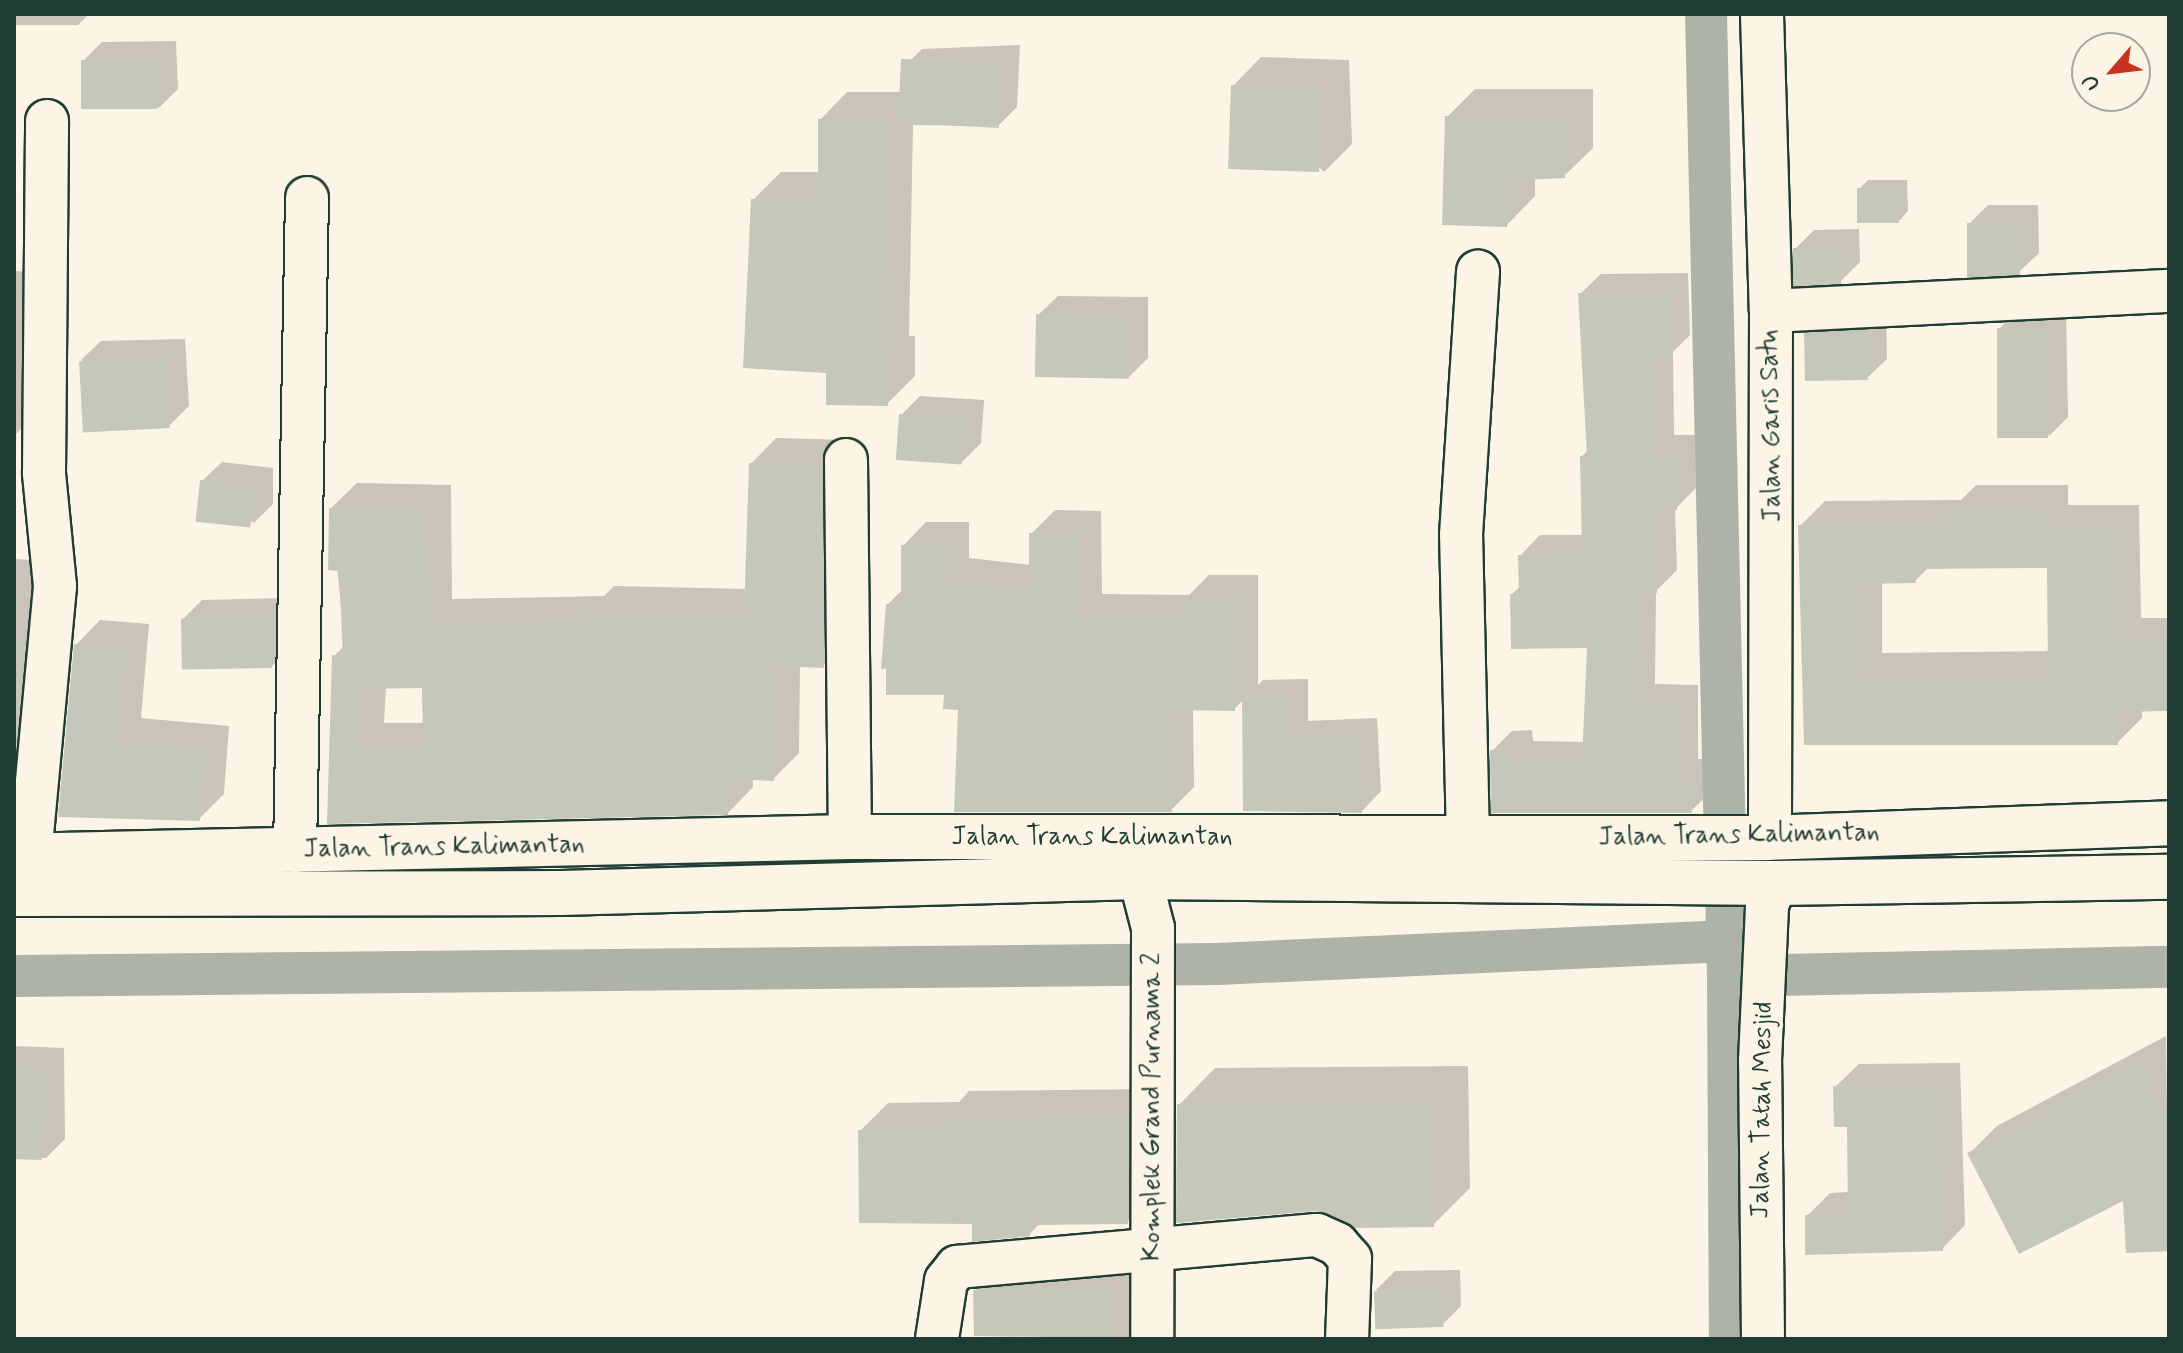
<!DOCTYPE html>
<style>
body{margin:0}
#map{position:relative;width:2183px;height:1353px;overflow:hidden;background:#fcf5e5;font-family:Mynerve,sans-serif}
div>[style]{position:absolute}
.shadow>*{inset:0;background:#0003}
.canal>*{height:42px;margin:-21px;padding:0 21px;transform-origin:21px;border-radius:21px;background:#aeb3a7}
.building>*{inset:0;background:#c5c7b9;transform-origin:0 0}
.roads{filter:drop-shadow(2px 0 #1f3d34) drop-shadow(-2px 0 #1f3d34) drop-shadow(0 2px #1f3d34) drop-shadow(0 -2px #1f3d34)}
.minor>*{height:42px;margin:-21px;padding:0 21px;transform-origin:21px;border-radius:21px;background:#fcf5e5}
.highway>*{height:44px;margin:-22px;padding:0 22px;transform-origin:22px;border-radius:22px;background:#fcf5e5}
span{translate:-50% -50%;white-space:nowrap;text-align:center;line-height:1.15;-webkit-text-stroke:7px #fcf5e5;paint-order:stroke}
.street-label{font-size:26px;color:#1f3d34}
.frame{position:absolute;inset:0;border:16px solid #1f3d34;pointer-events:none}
.north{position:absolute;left:2071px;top:32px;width:80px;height:80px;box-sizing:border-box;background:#fcf5e5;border:2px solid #a4ab9e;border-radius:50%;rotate:242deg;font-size:22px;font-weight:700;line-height:32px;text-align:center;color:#1f3d34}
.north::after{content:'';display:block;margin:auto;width:28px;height:36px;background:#c8321e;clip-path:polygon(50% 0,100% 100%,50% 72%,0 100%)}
</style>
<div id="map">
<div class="shadow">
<div style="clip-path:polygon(14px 14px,89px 14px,78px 25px,14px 25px)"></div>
<div style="clip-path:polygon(176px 41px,178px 89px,159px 108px,83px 61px,102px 42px)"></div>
<div style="clip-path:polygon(1020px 45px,1017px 107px,998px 126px,913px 125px,909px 336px,915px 336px,915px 376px,887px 404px,828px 371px,753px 200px,781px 172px,820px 172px,820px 120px,847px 92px,904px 92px,903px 68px,922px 49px)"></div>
<div style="clip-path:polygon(1261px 57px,1349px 60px,1352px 144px,1324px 172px,1233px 86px)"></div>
<div style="clip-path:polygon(1475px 89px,1593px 89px,1593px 148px,1564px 176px,1535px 178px,1535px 196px,1507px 225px,1447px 117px)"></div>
<div style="clip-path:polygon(1868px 180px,1907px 180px,1908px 211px,1899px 221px,1859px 189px)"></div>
<div style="clip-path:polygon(1988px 205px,2038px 205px,2039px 253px,2019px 272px,1969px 224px)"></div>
<div style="clip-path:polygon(1859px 229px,1860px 262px,1841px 281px,1795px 249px,1814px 230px)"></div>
<div style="clip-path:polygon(14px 271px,40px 272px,35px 415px,16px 434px)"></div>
<div style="clip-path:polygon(1688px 273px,1690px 335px,1673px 352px,1674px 435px,1695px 435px,1696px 488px,1675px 509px,1677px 570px,1656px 591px,1655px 684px,1698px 685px,1698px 759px,1711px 759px,1712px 791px,1691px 811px,1493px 811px,1492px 751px,1512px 731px,1532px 730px,1533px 741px,1585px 742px,1589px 646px,1512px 594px,1521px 586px,1520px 556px,1540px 535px,1583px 535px,1582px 456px,1589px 450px,1580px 294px,1601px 274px)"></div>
<div style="clip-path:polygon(1058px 296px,1148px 297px,1148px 358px,1129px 377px,1038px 315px)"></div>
<div style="clip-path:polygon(2066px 309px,2068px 417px,2049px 436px,1999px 329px,2018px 310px)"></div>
<div style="clip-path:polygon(1886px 312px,1887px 359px,1867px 378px,1806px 334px,1826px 315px)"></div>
<div style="clip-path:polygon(185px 339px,189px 406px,170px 425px,81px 360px,101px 341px)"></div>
<div style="clip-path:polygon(920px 396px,984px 400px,981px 443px,962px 462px,901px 415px)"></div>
<div style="clip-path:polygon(evenodd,776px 438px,847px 440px,849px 640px,823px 666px,800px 665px,799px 753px,773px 779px,753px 778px,753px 787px,728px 813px,329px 822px,334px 656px,345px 645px,331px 508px,357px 483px,451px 485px,452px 599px,604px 596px,614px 586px,747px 589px,751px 464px,776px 438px,424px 686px,425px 723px,384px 723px,386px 687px,424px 686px)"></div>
<div style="clip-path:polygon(222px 462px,273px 468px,273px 504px,254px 523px,202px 481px)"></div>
<div style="clip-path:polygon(evenodd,1976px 485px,2068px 485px,2068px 505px,2139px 505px,2141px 618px,2169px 618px,2169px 709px,2142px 710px,2142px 718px,2117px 743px,1806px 743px,1800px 526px,1825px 501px,1961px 500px,1976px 485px,2049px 566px,2050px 651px,1882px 653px,1882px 582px,1915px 581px,1929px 567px,2049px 566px)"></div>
<div style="clip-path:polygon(1055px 510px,1101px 511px,1102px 594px,1189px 595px,1209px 575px,1258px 575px,1258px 685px,1263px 680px,1308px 679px,1308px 721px,1377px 718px,1381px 791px,1362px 811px,1244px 699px,1234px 709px,1193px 708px,1194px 787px,1171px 810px,960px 708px,888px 604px,903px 589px,903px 546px,926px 522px,969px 522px,969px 558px,1031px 565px,1031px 534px)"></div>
<div style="clip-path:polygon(14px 559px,52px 561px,14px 805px)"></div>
<div style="clip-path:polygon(289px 598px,291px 647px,272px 666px,183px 619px,202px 600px)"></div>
<div style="clip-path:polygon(100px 620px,149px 624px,141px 718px,229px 726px,224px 794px,199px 819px,60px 816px,76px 645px)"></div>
<div style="clip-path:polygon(2166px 1036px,2169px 1247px,2125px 1197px,1970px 1153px,1997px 1126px)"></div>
<div style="clip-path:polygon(14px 1046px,64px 1048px,65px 1139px,46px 1158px,14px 1157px)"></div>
<div style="clip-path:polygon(1960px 1063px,1965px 1225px,1942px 1249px,1807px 1216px,1830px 1193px,1850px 1192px,1848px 1125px,1835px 1087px,1859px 1064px)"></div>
<div style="clip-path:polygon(1468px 1066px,1470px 1188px,1433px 1225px,1179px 1105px,1215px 1068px)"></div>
<div style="clip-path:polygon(1156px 1089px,1156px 1194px,1127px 1222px,1040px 1223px,1029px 1235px,974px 1222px,860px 1131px,888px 1103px,959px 1102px,969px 1091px)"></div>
<div style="clip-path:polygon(1130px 1270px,1130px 1339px,1046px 1339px,976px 1290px,995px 1271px)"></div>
<div style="clip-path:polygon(1460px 1270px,1461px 1306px,1442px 1325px,1376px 1290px,1395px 1271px)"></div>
</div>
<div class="canal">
<div style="left:1706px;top:14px;width:962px;rotate:88.69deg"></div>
<div style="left:1728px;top:976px;width:363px;rotate:89.7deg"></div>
<div style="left:14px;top:976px;width:1203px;rotate:-0.57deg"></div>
<div style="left:1217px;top:964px;width:511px;rotate:-2.58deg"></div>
<div style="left:1730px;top:976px;width:439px;rotate:-1.2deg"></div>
</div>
<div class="building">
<div style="left:81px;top:60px;width:76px;height:49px"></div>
<div style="left:1002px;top:64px;width:64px;height:101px;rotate:93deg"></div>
<div style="left:1231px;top:85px;width:91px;height:84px;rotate:2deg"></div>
<div style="clip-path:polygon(1445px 116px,1565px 116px,1565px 178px,1507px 181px,1507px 227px,1442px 225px)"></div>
<div style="clip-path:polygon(818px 119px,887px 119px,882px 362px,888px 362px,888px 406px,826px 405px,826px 373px,743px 368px,751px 199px,818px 199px)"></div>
<div style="left:1899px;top:188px;width:35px;height:42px;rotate:90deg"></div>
<div style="left:1967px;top:223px;width:53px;height:54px"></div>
<div style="left:1793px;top:248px;width:48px;height:38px"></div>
<div style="clip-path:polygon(1669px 292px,1671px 357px,1653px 357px,1655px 454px,1676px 454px,1677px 510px,1655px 510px,1657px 593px,1637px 593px,1635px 704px,1679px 704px,1678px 778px,1692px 778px,1692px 813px,1491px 813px,1490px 750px,1513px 750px,1513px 760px,1582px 762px,1587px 648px,1511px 649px,1510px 594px,1519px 594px,1518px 555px,1582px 554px,1580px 456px,1587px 456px,1578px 293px)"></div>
<div style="left:1036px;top:314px;width:94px;height:63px;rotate:1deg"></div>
<div style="left:1997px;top:328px;width:51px;height:110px"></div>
<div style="left:1867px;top:330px;width:50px;height:63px;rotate:89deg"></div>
<div style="left:166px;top:357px;width:71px;height:87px;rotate:87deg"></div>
<div style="left:899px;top:414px;width:66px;height:46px;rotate:4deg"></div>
<div style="clip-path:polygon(evenodd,749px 463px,822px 465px,824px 668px,776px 666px,774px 781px,728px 779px,728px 815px,327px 824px,332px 655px,343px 656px,339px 571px,328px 570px,329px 508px,426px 510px,428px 624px,586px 621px,586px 611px,744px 614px,749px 463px,422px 688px,423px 748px,360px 748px,362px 689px,422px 688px)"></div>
<div style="left:200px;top:480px;width:55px;height:42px;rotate:6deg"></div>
<div style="clip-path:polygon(evenodd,1949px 509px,2043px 509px,2044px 530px,2115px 529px,2116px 642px,2169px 642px,2169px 711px,2117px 712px,2118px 745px,1804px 745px,1798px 525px,1949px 524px,1949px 509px,2047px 568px,2048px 675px,1858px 677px,1857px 584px,1916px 583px,1915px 569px,2047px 568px)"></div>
<div style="clip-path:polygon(1029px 533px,1078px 533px,1079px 617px,1183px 618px,1183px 597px,1236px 598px,1235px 711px,1170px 710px,1172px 812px,954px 812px,958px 710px,943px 709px,944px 695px,886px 695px,886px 669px,881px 669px,886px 604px,901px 604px,901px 545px,947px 545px,946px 581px,1029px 590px)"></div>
<div style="left:271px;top:617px;width:51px;height:90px;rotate:89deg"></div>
<div style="clip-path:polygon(14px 639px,26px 640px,14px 768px)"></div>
<div style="clip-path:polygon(74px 644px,125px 648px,118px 742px,205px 749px,200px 821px,58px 817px)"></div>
<div style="clip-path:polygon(1289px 697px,1290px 739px,1359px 736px,1362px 813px,1243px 811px,1242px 698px)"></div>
<div style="clip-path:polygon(2138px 1062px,2169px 1123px,2169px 1251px,2126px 1253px,2123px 1201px,2019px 1254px,1967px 1153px)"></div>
<div style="left:14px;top:1065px;width:31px;height:94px;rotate:2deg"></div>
<div style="clip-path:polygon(1833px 1086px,1937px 1086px,1943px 1251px,1805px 1255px,1805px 1215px,1848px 1215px,1847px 1127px,1834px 1127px)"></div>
<div style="clip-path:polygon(1432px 1102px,1434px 1227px,1354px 1228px,1315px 1211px,1176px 1223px,1177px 1104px)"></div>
<div style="clip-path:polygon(1129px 1117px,1128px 1224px,1030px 1225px,1030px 1236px,972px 1242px,972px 1224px,859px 1223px,858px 1130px,939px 1130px,939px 1119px)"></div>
<div style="clip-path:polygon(1030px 1285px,1030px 1290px,1112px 1289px,1112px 1338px,974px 1336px,973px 1290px)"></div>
<div style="left:1442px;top:1289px;width:38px;height:68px;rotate:88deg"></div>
</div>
<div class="roads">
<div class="minor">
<div style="left:1762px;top:14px;width:297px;rotate:88.3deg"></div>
<div style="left:1771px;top:311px;width:527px;rotate:90.11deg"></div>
<div style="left:1771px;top:311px;width:399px;rotate:-2.9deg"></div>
<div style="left:846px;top:460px;width:377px;rotate:89.4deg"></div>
<div style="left:1468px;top:840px;width:305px;rotate:-91.3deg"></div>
<div style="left:1461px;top:535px;width:264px;rotate:-86.3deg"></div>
<div style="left:295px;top:851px;width:653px;rotate:-88.95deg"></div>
<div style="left:30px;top:856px;width:271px;rotate:-84.7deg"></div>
<div style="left:55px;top:586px;width:114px;rotate:-95.6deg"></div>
<div style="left:44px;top:473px;width:352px;rotate:-89.5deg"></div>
<div style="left:1140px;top:877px;width:53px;rotate:75.7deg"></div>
<div style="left:1153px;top:928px;width:411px;rotate:90.1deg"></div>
<div style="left:937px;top:1339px;width:59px;rotate:-81.2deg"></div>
<div style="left:946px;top:1281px;width:18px;rotate:-52deg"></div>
<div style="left:957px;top:1267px;width:361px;rotate:-5.1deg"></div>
<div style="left:1317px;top:1235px;width:22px;rotate:24deg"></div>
<div style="left:1337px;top:1244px;width:20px;rotate:49deg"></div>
<div style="left:1350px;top:1259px;width:80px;rotate:92.1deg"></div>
<div style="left:1763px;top:1339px;width:278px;rotate:-90.6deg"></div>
<div style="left:1760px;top:1061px;width:156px;rotate:-87.4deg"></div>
<div style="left:1767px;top:905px;width:24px;rotate:-68deg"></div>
</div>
<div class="highway">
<div style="left:14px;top:856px;width:836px;rotate:-1.3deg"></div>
<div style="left:850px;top:837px;width:917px;rotate:0.06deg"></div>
<div style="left:1767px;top:838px;width:402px;rotate:-2.1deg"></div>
<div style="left:14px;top:894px;width:547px;rotate:-0.1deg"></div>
<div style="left:561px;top:893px;width:579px;rotate:-1.58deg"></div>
<div style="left:1140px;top:877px;width:636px;rotate:0.54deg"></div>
<div style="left:1776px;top:883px;width:393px;rotate:-0.9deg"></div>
</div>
</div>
<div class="street-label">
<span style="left:1772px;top:426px;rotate:-91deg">Jalan Garis Satu</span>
<span style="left:1739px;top:836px;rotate:-1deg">Jalan Trans Kalimantan</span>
<span style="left:1092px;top:838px">Jalan Trans Kalimantan</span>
<span style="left:444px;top:848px;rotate:-1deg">Jalan Trans Kalimantan</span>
<span style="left:1153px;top:1107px;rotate:-90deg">Komplek Grand Purnama 2</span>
<span style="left:1763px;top:1110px;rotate:-89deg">Jalan Tatah Mesjid</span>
</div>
<div class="frame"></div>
<div class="north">U</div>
</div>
